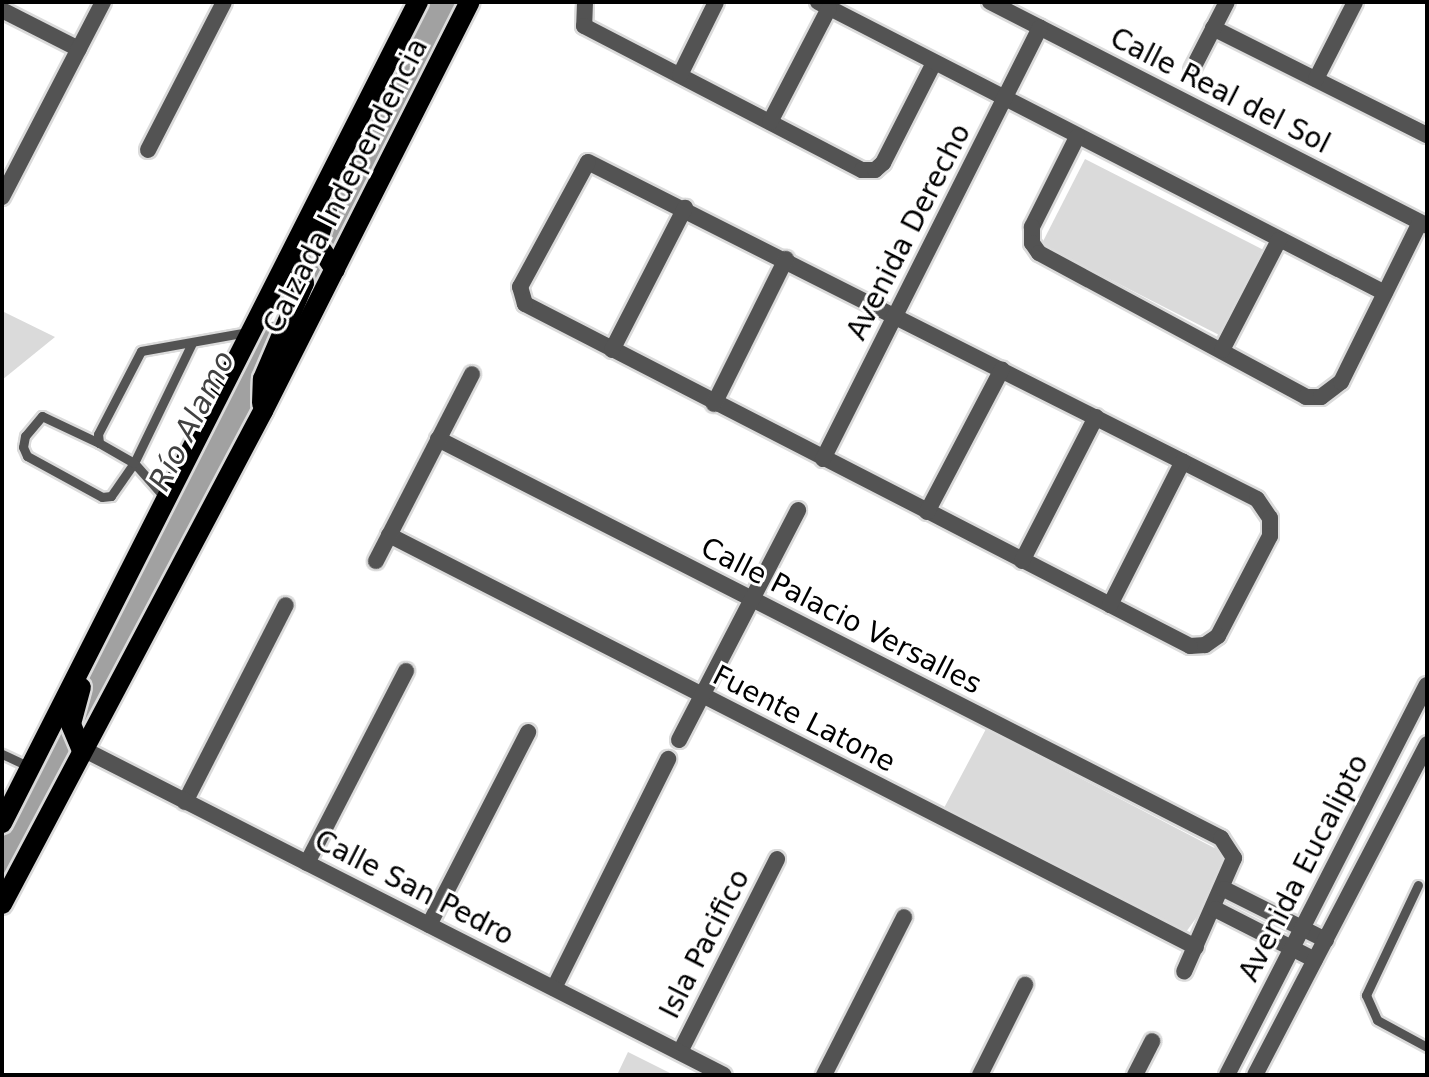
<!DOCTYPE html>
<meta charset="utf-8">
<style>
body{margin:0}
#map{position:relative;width:1429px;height:1077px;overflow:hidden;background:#fff;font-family:"DejaVu Sans",sans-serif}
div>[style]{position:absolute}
.green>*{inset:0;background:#dadada;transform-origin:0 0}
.river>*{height:28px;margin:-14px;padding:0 14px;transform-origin:14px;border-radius:14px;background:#a1a1a1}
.roads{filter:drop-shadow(2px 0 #dbdbdb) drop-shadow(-2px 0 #dbdbdb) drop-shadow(0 2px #dbdbdb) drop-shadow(0 -2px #dbdbdb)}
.service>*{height:9px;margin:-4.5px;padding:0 4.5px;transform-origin:4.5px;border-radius:4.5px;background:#535353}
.minor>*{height:16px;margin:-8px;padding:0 8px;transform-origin:8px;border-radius:8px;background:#535353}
.tertiary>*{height:16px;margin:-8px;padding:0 8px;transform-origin:8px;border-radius:8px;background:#535353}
.primary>*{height:20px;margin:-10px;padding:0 10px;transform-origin:10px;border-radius:10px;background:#000}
span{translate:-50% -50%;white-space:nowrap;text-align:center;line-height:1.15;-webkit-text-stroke:6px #fff;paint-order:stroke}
.street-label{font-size:28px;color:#000}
.water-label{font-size:30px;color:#424242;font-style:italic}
.frame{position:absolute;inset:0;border:4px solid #000;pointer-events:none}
</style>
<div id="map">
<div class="green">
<div style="left:1085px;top:159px;width:200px;height:96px;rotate:27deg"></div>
<div style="clip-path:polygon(2px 311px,55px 337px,2px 380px)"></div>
<div style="clip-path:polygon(986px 729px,1226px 854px,1202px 910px,1186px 932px,944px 808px)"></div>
<div style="clip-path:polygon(628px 1052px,674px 1075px,617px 1075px)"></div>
</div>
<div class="river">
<div style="left:292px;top:299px;width:333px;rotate:-63.1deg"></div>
<div style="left:2px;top:871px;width:600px;rotate:-63.14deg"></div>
</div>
<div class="roads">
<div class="service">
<div style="left:99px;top:443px;width:63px;rotate:-154.7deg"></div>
<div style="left:42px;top:416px;width:26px;rotate:130deg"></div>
<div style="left:25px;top:436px;width:11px;rotate:100deg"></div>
<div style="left:23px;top:447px;width:10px;rotate:66deg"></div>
<div style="left:27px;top:456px;width:85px;rotate:28.7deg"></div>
<div style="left:102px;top:497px;width:9px;rotate:-6deg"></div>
<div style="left:111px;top:496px;width:40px;rotate:-55.1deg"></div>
<div style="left:134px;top:463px;width:133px;rotate:-64.2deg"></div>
<div style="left:166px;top:499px;width:48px;rotate:-131.6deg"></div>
<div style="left:134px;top:463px;width:40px;rotate:-150.3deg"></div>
<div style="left:99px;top:443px;width:9px;rotate:-96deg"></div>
<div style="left:98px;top:434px;width:93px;rotate:-62.6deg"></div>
<div style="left:141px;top:351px;width:109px;rotate:-10.1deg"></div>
<div style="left:2px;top:754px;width:31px;rotate:25deg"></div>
<div style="left:1418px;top:885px;width:122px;rotate:115.3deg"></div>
<div style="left:1366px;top:995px;width:27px;rotate:66deg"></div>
<div style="left:1377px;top:1020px;width:57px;rotate:28.4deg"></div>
</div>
<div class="minor">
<div style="left:585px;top:2px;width:24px;rotate:92deg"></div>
<div style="left:584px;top:26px;width:313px;rotate:27.4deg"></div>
<div style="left:862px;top:170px;width:13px"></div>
<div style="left:875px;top:170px;width:11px;rotate:-41deg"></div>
<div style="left:883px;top:163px;width:110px;rotate:-63deg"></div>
<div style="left:818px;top:2px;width:637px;rotate:27.17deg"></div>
<div style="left:990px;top:2px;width:491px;rotate:27.1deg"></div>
<div style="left:2px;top:10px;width:86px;rotate:26.9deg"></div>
<div style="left:1213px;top:28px;width:239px;rotate:26.6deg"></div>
<div style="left:1192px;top:70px;width:76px;rotate:-62.8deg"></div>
<div style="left:680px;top:75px;width:81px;rotate:-63.7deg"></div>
<div style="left:1316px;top:79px;width:86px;rotate:-63.1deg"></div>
<div style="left:770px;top:122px;width:128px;rotate:-62.6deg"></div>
<div style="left:1077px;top:137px;width:101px;rotate:116.6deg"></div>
<div style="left:1032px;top:227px;width:16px;rotate:90deg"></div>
<div style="left:1032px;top:243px;width:12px;rotate:55deg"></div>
<div style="left:1039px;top:253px;width:303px;rotate:28.3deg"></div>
<div style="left:1306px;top:397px;width:15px"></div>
<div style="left:1321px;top:397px;width:25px;rotate:-37deg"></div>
<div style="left:1341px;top:382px;width:178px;rotate:-63.7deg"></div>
<div style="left:148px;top:150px;width:166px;rotate:-62.8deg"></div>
<div style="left:588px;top:162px;width:749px;rotate:26.74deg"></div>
<div style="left:1257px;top:499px;width:23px;rotate:56deg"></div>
<div style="left:1270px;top:518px;width:18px;rotate:90deg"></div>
<div style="left:1270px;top:536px;width:113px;rotate:117.5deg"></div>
<div style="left:1218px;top:636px;width:16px;rotate:145deg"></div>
<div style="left:1205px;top:645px;width:15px;rotate:176deg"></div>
<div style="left:1190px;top:646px;width:748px;rotate:-152.78deg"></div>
<div style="left:525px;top:304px;width:18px;rotate:-106deg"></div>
<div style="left:520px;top:287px;width:142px;rotate:-61.5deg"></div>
<div style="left:2px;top:197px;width:220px;rotate:-62.6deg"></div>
<div style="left:612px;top:350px;width:160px;rotate:-62.8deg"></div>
<div style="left:1222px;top:350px;width:124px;rotate:-62.6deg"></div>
<div style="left:714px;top:404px;width:162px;rotate:-63.6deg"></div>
<div style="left:438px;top:439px;width:879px;rotate:27deg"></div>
<div style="left:1221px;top:838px;width:24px;rotate:57deg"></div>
<div style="left:1234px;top:858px;width:124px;rotate:113.7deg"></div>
<div style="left:823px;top:459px;width:483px;rotate:-63.3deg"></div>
<div style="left:927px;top:512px;width:161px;rotate:-62.3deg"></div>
<div style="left:389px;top:535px;width:906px;rotate:27.05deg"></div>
<div style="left:376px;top:561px;width:210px;rotate:-62.8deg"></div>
<div style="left:1022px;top:561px;width:162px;rotate:-62.8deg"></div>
<div style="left:1110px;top:605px;width:161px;rotate:-63.1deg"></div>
<div style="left:679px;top:740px;width:259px;rotate:-62.6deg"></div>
<div style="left:185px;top:802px;width:221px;rotate:-62.9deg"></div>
<div style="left:307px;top:863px;width:216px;rotate:-62.7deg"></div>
<div style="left:1224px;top:889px;width:114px;rotate:26.6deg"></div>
<div style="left:1215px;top:909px;width:112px;rotate:27deg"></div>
<div style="left:429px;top:925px;width:217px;rotate:-62.8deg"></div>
<div style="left:554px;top:988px;width:256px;rotate:-63.5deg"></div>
<div style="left:680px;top:1052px;width:216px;rotate:-63.3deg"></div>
<div style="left:824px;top:1075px;width:177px;rotate:-63.1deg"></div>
<div style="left:980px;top:1075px;width:101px;rotate:-63.4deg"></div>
<div style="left:1135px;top:1075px;width:38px;rotate:-63deg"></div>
</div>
<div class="tertiary">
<div style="left:81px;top:748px;width:721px;rotate:26.96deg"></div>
<div style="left:1227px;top:1075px;width:438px;rotate:-62.9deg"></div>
<div style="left:1255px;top:1075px;width:373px;rotate:-62.5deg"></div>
</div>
<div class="primary">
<div style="left:327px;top:210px;width:34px;rotate:107deg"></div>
<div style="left:317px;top:243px;width:32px;rotate:56deg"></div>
<div style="left:262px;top:403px;width:24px;rotate:-88deg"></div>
<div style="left:263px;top:379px;width:104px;rotate:-66.9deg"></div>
<div style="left:304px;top:283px;width:13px;rotate:-103deg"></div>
<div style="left:301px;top:270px;width:17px;rotate:-140deg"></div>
<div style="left:81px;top:748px;width:26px;rotate:-113deg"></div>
<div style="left:71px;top:724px;width:38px;rotate:-75deg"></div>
<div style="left:2px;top:823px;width:920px;rotate:-63.13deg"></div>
<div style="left:2px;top:904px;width:558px;rotate:-62.1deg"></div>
<div style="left:263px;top:411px;width:458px;rotate:-63.2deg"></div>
</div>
</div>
<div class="street-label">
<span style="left:1220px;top:91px;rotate:27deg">Calle Real del Sol</span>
<span style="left:346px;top:186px;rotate:-63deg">Calzada Independencia</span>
<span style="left:909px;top:232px;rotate:-63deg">Avenida Derecho</span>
<span style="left:841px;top:616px;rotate:27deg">Calle Palacio Versalles</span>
<span style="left:804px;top:719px;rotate:27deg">Fuente Latone</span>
<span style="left:1304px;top:868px;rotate:-63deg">Avenida Eucalipto</span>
<span style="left:414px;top:888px;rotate:27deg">Calle San Pedro</span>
<span style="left:705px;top:944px;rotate:-63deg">Isla Pacifico</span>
</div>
<div class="water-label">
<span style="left:192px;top:421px;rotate:-63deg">Río Alamo</span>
</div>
<div class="frame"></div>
</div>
